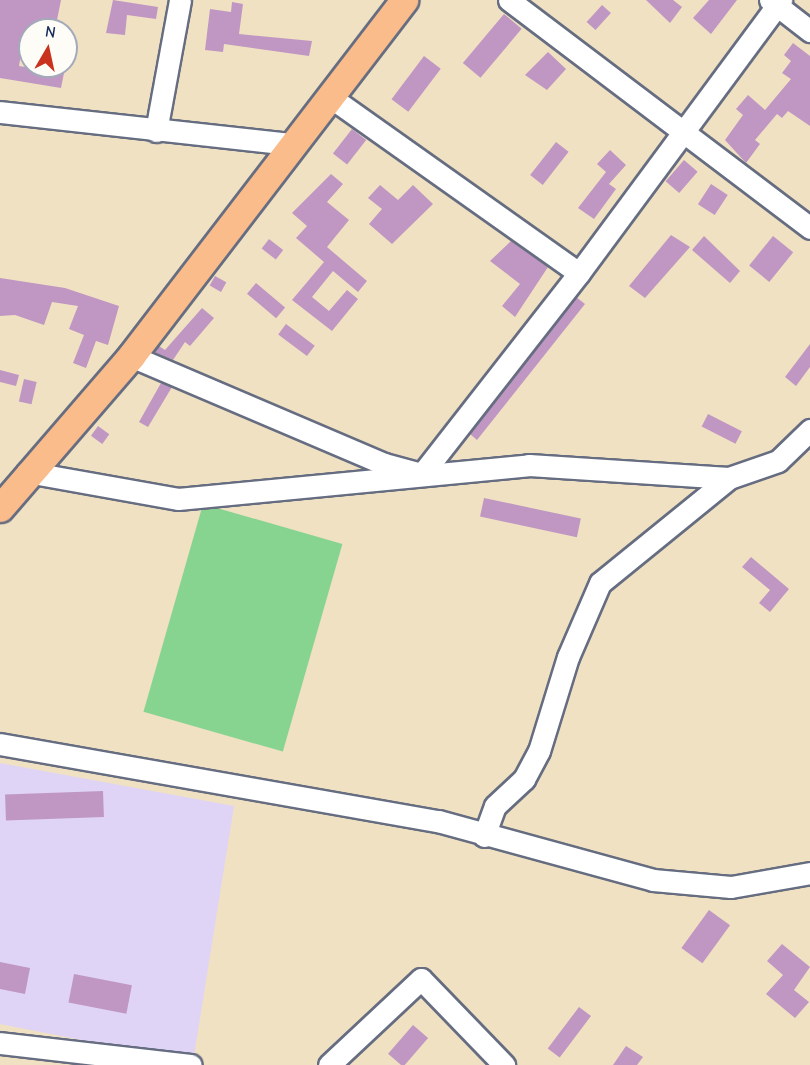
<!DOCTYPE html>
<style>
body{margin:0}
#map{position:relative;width:810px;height:1065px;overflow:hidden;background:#f0e1c3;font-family:"Comic Neue",sans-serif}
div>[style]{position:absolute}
.built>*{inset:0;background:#dfd4f5}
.green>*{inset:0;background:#87d390;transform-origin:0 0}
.building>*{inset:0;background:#bf97c2;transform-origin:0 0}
.roads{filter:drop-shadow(2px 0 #666d81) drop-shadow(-2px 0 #666d81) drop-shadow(0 2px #666d81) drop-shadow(0 -2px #666d81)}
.minor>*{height:21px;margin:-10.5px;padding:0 10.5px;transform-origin:10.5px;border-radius:10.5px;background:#fff}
.major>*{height:27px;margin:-13.5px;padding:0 13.5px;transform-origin:13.5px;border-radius:13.5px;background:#f9bc8a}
span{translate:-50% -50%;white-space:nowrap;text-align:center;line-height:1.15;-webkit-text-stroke:4.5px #fdfcf7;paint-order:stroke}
.north{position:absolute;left:18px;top:18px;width:60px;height:60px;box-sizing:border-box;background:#fdfcf7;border:2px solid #a3aaba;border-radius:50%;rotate:9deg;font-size:16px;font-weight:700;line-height:24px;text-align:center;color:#1b2f5e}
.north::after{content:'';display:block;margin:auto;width:21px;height:27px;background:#c8321e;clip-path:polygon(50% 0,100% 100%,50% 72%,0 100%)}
</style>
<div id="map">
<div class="built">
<div style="clip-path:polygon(0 763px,234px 806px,193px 1062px,0 1024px)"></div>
</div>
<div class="green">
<div style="left:203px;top:504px;width:145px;height:216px;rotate:16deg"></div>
</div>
<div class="building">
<div style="clip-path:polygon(0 0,61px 0,55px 30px,25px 30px,19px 66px,64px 73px,61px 88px,0 78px)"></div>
<div style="clip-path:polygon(113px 0,158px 7px,156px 19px,127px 15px,125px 35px,106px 33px)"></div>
<div style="clip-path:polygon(646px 0,673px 0,682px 7px,670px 23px)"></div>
<div style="clip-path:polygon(709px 0,737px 0,711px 34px,693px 18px)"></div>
<div style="clip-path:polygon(232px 2px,243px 4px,239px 34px,312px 41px,309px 56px,224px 44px,223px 52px,205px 50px,210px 9px,231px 12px)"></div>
<div style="left:602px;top:5px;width:12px;height:23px;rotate:42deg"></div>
<div style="left:504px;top:14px;width:23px;height:64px;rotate:40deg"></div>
<div style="clip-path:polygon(793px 43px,810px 56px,810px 126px,788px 111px,782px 118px,777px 114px,755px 140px,760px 144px,746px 163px,725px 140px,743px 115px,736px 109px,748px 95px,765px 110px,791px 79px,782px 73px,791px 61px,784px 55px)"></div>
<div style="clip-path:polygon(548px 52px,566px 69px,547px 90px,525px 75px)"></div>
<div style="left:424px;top:56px;width:21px;height:54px;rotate:37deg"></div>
<div style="left:352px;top:129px;width:18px;height:31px;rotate:38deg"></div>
<div style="left:556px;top:142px;width:16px;height:42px;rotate:38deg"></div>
<div style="clip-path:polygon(610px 150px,626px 165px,609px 184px,616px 189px,594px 219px,578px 208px,606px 172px,597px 164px)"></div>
<div style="left:684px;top:160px;width:18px;height:28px;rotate:41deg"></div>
<div style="clip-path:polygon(331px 174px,343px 184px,327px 202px,349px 220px,327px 247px,367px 281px,358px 292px,333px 271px,312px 297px,329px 311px,347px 290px,358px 299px,332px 331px,292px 300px,324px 262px,296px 238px,307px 226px,292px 213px)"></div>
<div style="left:711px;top:184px;width:20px;height:24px;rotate:33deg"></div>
<div style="clip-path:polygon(380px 185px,398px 200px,413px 185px,433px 204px,392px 244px,369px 224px,382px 209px,368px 198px)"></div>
<div style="clip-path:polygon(671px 235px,690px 247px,645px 298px,629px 286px)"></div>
<div style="clip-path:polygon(704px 236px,740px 271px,730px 283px,692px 250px)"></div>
<div style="left:773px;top:236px;width:26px;height:38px;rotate:39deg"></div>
<div style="left:269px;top:239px;width:18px;height:12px;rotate:38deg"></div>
<div style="clip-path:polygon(511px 241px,548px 267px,515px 317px,502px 306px,520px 284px,490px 261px)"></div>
<div style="left:215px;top:276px;width:13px;height:11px;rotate:29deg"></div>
<div style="clip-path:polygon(0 278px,65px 288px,119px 306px,108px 345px,96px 341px,86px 368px,73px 363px,84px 335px,69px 329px,78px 306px,52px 302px,44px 325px,15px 315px,0 316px)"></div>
<div style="left:256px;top:283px;width:38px;height:14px;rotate:40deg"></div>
<div style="clip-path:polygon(576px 297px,585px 304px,477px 440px,470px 434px)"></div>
<div style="clip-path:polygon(202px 308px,214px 318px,190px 346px,185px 342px,173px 360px,154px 352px,159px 346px,165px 350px)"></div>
<div style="left:286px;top:324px;width:36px;height:13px;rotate:37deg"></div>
<div style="clip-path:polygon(810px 344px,810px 367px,796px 386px,785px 377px)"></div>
<div style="clip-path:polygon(0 370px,19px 375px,16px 386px,0 382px)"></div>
<div style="left:24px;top:379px;width:13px;height:23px;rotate:13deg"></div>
<div style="clip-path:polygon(161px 383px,172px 387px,148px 427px,139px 422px)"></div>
<div style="left:708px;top:414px;width:38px;height:14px;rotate:27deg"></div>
<div style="left:98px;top:426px;width:14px;height:12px;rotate:36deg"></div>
<div style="left:484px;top:498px;width:99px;height:19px;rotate:12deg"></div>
<div style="clip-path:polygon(751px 557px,789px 589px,770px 612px,759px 603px,770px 590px,742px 567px)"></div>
<div style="left:103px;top:791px;width:26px;height:98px;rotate:88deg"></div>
<div style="left:709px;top:910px;width:26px;height:47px;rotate:36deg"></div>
<div style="clip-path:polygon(782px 944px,810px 967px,794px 990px,809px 1002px,795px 1018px,766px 994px,783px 975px,767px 961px)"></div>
<div style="clip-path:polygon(0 962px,30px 968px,25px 994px,0 989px)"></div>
<div style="left:74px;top:974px;width:59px;height:29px;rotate:11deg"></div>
<div style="left:579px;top:1007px;width:15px;height:52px;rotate:37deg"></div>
<div style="left:413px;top:1025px;width:20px;height:38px;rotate:41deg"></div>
<div style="clip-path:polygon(626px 1046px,643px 1057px,637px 1065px,613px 1065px)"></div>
</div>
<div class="roads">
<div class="minor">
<div style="left:509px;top:0;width:378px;rotate:37.1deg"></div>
<div style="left:770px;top:0;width:51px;rotate:37.8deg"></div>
<div style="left:333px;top:99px;width:301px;rotate:35.3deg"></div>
<div style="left:579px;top:273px;width:340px;rotate:-53.5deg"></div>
<div style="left:0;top:112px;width:293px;rotate:6.3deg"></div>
<div style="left:156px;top:131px;width:133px;rotate:-79.6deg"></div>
<div style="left:131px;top:356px;width:275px;rotate:23.1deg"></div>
<div style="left:384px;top:464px;width:39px;rotate:15deg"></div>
<div style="left:422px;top:474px;width:255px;rotate:-52deg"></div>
<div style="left:27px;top:472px;width:153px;rotate:10.1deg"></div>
<div style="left:178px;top:499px;width:353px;rotate:-5.5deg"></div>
<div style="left:529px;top:465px;width:200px;rotate:3.7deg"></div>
<div style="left:0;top:744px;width:445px;rotate:10deg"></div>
<div style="left:438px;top:821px;width:223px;rotate:15.3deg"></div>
<div style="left:653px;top:880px;width:78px;rotate:5.1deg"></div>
<div style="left:731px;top:887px;width:80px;rotate:-10deg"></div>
<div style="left:484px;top:836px;width:32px;rotate:-70deg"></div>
<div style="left:495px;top:806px;width:40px;rotate:-43deg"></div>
<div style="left:524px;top:779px;width:32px;rotate:-62deg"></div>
<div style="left:539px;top:751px;width:98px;rotate:-72.9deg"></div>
<div style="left:568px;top:657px;width:81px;rotate:-66.6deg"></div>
<div style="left:600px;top:583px;width:166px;rotate:-39.1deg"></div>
<div style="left:729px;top:478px;width:52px;rotate:-19.1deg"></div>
<div style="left:778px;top:461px;width:45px;rotate:-44.1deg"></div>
<div style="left:0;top:1043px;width:192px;rotate:6.6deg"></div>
<div style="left:329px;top:1065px;width:126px;rotate:-43.1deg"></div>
<div style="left:421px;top:979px;width:120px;rotate:46deg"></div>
</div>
<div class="major">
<div style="left:0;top:508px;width:201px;rotate:-49.2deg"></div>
<div style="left:131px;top:356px;width:449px;rotate:-52.5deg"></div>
</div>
</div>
<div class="north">N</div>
</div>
